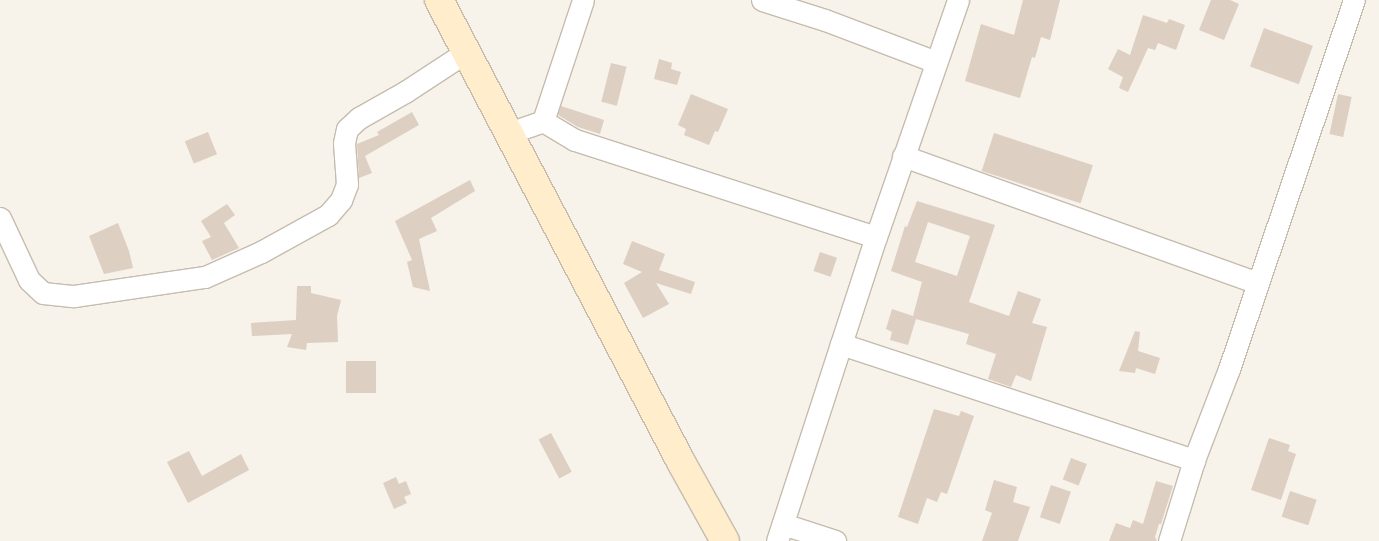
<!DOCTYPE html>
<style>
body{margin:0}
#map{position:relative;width:1379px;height:541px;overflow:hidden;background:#f7f2ea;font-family:Cabin,sans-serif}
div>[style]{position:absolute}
.building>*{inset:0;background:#ddcfc1;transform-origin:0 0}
.roads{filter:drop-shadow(1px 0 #c6bcae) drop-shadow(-1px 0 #c6bcae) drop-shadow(0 1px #c6bcae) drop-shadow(0 -1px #c6bcae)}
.street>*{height:21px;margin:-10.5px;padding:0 10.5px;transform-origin:10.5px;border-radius:10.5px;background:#fff}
.secondary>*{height:28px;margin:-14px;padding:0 14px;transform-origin:14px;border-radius:14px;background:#ffedcc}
span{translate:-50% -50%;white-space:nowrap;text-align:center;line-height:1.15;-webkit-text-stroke:4px #fff;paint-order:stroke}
</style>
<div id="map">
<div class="building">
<div style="clip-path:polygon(1023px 0,1060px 0,1050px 40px,1041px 37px,1035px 58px,1032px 57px,1020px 98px,965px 81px,981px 24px,1014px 35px)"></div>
<div style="clip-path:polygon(1211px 0,1230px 0,1239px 4px,1224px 40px,1199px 30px)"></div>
<div style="clip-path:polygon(1143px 15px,1167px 23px,1169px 19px,1185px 25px,1176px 50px,1158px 43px,1155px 50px,1148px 48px,1128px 92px,1119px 88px,1123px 77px,1108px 69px,1118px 49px,1130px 55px)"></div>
<div style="left:1264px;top:28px;width:52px;height:41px;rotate:20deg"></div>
<div style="clip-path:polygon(659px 59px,672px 63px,671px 69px,681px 72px,677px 85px,654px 79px)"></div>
<div style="left:611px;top:63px;width:16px;height:40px;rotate:14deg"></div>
<div style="clip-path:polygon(691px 94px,728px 109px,718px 132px,715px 131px,709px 145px,684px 135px,686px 129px,678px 125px)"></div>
<div style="left:1338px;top:94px;width:14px;height:41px;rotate:12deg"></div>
<div style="clip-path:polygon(561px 106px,604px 120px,600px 134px,578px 127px,558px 115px)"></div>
<div style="clip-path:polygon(412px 112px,419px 125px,365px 156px,372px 173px,359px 178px,357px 144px,379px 135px,377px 132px)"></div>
<div style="left:208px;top:132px;width:24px;height:25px;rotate:68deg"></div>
<div style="left:994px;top:133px;width:104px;height:40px;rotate:18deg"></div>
<div style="clip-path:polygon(470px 180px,475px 191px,431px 218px,437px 231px,419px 239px,430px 291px,413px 287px,407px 262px,412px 260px,395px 221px)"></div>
<div style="clip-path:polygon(evenodd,917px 201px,995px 225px,969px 302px,1009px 316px,1018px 291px,1041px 299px,1032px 323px,1047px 327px,1031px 381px,1016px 375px,1011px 387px,988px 379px,996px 354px,966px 344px,969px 334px,916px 319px,908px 345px,890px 340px,892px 332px,886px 329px,892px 309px,913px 316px,922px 282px,891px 271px,905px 226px,907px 227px,917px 201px,928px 222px,970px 236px,957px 276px,915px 262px,928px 222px)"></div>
<div style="clip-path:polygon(227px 204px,235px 215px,224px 223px,239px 248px,212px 260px,202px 241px,211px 237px,201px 221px)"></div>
<div style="clip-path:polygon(118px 223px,129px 251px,133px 268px,104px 274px,89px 236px)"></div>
<div style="clip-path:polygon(632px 241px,665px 254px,659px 270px,695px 282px,691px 294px,656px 283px,669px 304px,643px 318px,624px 283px,642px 272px,623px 264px)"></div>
<div style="left:820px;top:252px;width:18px;height:20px;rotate:19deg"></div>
<div style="clip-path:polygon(297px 286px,311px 286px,311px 293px,341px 300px,337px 316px,338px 342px,307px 343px,306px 350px,287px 347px,292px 334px,252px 336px,251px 323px,296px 320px)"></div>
<div style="clip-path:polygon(1135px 331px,1140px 332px,1138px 351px,1160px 358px,1155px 374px,1136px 368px,1135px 373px,1119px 371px)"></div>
<div style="left:346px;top:361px;width:30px;height:32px"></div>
<div style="clip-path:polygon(934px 409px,959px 416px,961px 411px,974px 416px,947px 494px,941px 492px,937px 502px,927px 498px,918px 524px,898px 517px)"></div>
<div style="left:551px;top:433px;width:44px;height:14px;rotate:62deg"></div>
<div style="clip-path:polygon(1269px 438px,1290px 445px,1288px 451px,1296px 454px,1281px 500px,1251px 490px)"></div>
<div style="clip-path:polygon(189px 451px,202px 476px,241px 454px,249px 470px,188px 503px,167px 462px)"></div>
<div style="left:1071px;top:458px;width:17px;height:23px;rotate:21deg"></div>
<div style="clip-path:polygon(396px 477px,399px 484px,406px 481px,411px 494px,404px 497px,407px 503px,394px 509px,383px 483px)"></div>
<div style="clip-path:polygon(994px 480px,1017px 487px,1013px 502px,1030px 507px,1018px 541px,982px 541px,992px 513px,985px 510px)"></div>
<div style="clip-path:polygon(1156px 481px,1173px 486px,1161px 524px,1159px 524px,1155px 537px,1157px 541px,1109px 541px,1116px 523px,1130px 528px,1133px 520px,1143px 524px)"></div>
<div style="left:1051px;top:485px;width:21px;height:34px;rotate:19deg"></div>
<div style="left:1290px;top:491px;width:28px;height:27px;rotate:18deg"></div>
</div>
<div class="roads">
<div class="street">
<div style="left:762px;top:0;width:66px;rotate:17.6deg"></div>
<div style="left:825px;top:20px;width:119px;rotate:20.7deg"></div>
<div style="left:543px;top:121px;width:127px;rotate:-71.7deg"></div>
<div style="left:509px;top:133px;width:36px;rotate:-19deg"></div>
<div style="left:543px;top:121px;width:37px;rotate:31deg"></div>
<div style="left:575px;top:140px;width:316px;rotate:17.9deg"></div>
<div style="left:903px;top:156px;width:377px;rotate:19.7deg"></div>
<div style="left:0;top:218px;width:68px;rotate:64.9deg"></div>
<div style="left:29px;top:280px;width:19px;rotate:43deg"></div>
<div style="left:43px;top:293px;width:31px;rotate:6deg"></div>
<div style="left:74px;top:296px;width:132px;rotate:-8.3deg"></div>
<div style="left:205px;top:277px;width:61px;rotate:-24.1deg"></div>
<div style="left:261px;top:252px;width:77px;rotate:-28.9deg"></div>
<div style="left:328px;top:215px;width:20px;rotate:-49deg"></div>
<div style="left:341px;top:200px;width:17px;rotate:-69deg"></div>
<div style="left:347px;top:184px;width:41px;rotate:-94.2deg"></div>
<div style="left:344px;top:143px;width:14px;rotate:-78deg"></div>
<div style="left:347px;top:129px;width:16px;rotate:-43deg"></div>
<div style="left:359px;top:118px;width:53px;rotate:-29.5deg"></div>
<div style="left:405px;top:92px;width:73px;rotate:-33.3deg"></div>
<div style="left:841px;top:344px;width:372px;rotate:18.2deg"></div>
<div style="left:783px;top:524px;width:55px;rotate:18.1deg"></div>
<div style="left:777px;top:541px;width:320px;rotate:-72deg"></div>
<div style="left:876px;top:237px;width:251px;rotate:-70.9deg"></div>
<div style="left:1169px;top:541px;width:85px;rotate:-72.8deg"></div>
<div style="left:1194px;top:460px;width:97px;rotate:-69deg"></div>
<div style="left:1229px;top:369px;width:390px;rotate:-71.3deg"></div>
</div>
<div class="secondary">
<div style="left:439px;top:0;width:522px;rotate:62.35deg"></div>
<div style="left:681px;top:462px;width:90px;rotate:60.9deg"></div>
</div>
</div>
</div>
